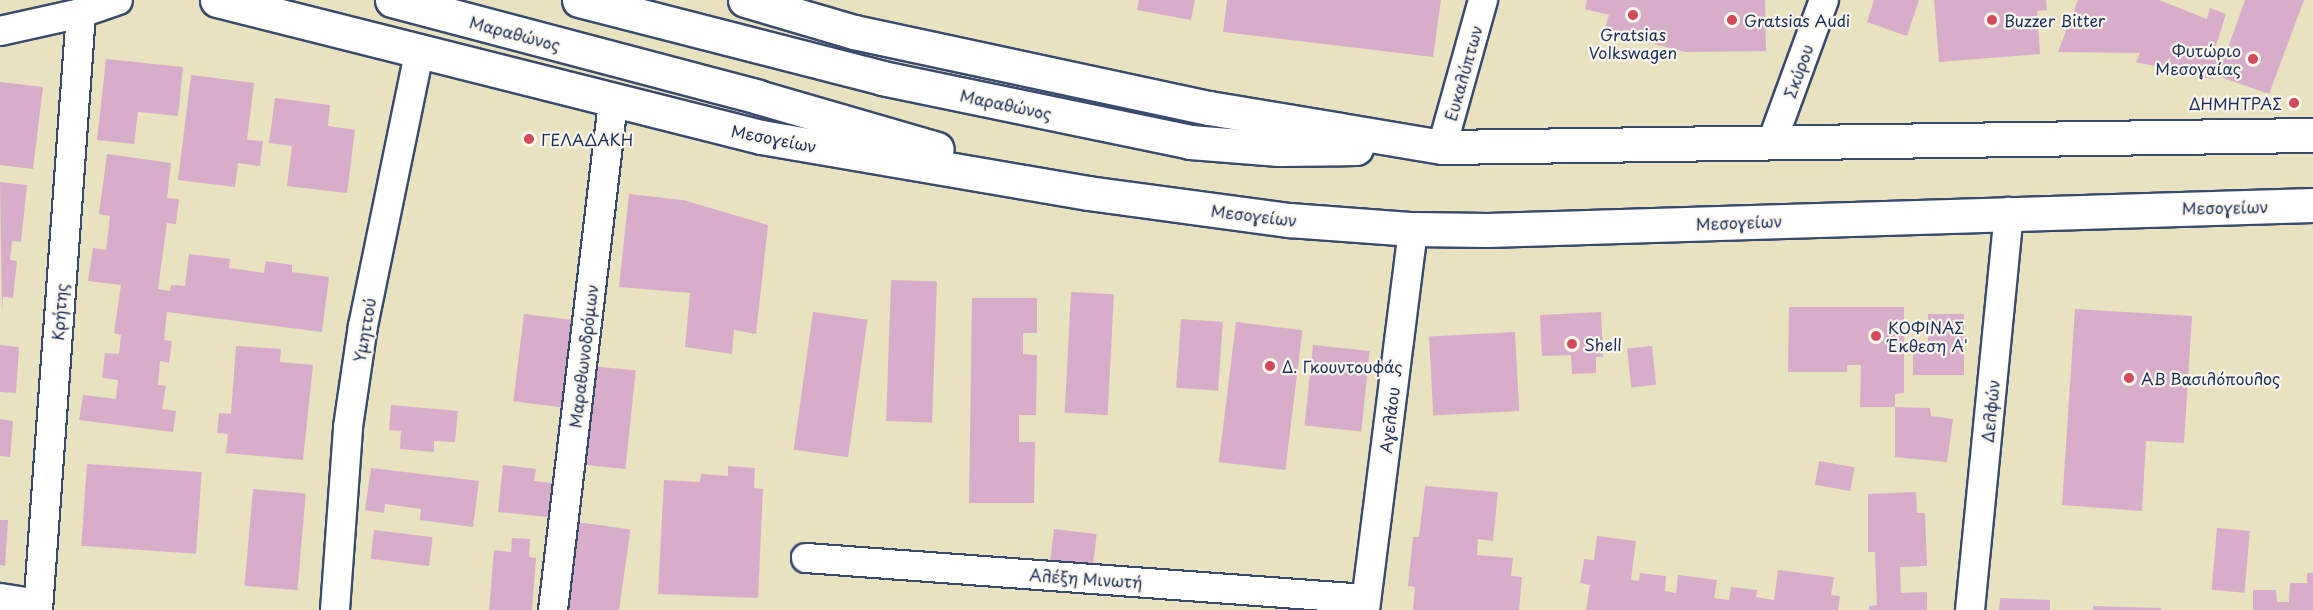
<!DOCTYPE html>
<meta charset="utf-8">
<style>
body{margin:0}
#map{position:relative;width:2313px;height:610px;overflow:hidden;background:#e8e2c0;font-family:"Playpen Sans",sans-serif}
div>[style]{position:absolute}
.building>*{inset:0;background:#d7adc9;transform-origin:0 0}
.roads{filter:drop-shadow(2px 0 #3a4a6d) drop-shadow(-2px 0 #3a4a6d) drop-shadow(0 2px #3a4a6d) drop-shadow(0 -2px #3a4a6d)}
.street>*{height:28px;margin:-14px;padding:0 14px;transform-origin:14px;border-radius:14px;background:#fff}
.primary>*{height:33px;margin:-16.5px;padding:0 16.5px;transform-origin:16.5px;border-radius:16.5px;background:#fff}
.dots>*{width:16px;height:16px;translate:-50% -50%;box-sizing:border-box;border:3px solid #fbf7ec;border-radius:50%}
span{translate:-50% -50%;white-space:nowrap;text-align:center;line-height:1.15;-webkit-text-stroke:4.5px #fbf7ec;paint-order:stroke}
.poi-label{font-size:16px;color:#1b2f5e}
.left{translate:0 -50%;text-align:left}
.right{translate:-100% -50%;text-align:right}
.street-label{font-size:16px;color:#1b2f5e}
</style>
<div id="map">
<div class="building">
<div style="clip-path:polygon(1139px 0,1195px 0,1191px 20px,1137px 10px)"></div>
<div style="clip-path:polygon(1227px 0,1441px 0,1433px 57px,1223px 32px)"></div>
<div style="clip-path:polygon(1587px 0,1765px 0,1766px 51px,1686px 52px,1604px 31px,1609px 15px,1585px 9px)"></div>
<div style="clip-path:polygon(1874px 0,1919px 0,1907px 36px,1867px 22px)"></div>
<div style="clip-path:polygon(1934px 0,2046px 0,2047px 10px,2037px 11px,2040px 54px,1939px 62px)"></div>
<div style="clip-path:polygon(2078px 0,2159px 0,2207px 19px,2210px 8px,2226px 14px,2213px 55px,2220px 58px,2212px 79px,2136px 62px,2140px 53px,2058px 52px)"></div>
<div style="clip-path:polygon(2245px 0,2304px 0,2269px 94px,2218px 76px)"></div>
<div style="clip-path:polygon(106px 59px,183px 67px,178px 116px,138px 112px,134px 144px,97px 140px)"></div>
<div style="clip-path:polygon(191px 75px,254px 83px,247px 140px,263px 141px,260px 166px,238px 163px,235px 187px,178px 180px)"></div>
<div style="clip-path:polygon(0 82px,43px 87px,33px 169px,0 165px)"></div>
<div style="clip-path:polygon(275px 98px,330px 105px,328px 126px,355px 130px,347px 193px,287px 186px,292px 146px,269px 143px)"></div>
<div style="clip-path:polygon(107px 154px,171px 163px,167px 198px,179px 199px,176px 224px,167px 223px,158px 289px,170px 291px,171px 285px,185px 286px,189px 254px,230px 259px,229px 268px,264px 273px,266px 261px,292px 265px,292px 272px,329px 277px,322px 332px,167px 312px,164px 340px,172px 341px,169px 363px,160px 361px,158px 385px,166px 386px,162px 409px,176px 411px,173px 432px,79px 420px,83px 395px,116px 399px,118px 380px,102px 378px,105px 353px,119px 354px,121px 335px,114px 333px,121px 285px,88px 281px,93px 248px,106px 250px,110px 216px,99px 214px)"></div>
<div style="clip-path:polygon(0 182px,27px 185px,21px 242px,12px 241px,10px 260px,17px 261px,13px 298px,3px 297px,2px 314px)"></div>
<div style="clip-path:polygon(629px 194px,683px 200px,768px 225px,756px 334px,734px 330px,732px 354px,685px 347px,690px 293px,619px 287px)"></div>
<div style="left:891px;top:280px;width:46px;height:141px;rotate:2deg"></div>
<div style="left:1071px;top:292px;width:43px;height:121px;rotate:3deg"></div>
<div style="clip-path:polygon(972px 298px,1037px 298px,1037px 333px,1023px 333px,1023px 354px,1037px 355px,1036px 415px,1019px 415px,1019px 442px,1035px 442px,1034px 503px,969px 503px)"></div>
<div style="clip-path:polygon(1789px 307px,1904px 307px,1904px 393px,1895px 394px,1895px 407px,1860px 407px,1861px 365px,1847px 365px,1847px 372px,1788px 372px)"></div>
<div style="clip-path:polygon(2075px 309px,2192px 316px,2184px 443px,2146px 441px,2142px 511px,2062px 505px)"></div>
<div style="left:813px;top:312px;width:55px;height:139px;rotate:8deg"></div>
<div style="clip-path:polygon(1601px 312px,1603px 357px,1596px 357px,1596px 373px,1572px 374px,1571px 355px,1542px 356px,1540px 315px)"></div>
<div style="left:524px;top:314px;width:50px;height:88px;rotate:7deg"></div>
<div style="clip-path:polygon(1928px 314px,1964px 314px,1964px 375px,1913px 375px,1913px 351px,1928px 350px)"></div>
<div style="left:1181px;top:319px;width:42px;height:69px;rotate:4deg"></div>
<div style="left:1236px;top:322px;width:67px;height:141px;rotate:7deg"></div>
<div style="left:1515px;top:332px;width:79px;height:86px;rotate:87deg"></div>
<div style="clip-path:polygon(0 345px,19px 347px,16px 393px,0 392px)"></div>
<div style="left:1313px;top:345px;width:57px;height:81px;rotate:6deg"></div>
<div style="clip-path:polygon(236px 346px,281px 349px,280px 362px,313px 365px,303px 460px,226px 453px,228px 434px,217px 433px,219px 413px,231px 414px)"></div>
<div style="left:1652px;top:346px;width:39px;height:25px;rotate:84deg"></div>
<div style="left:592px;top:366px;width:44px;height:99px;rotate:6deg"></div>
<div style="clip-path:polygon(391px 405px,458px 411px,455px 442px,434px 441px,434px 452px,400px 449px,401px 431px,389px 430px)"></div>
<div style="clip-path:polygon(1895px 407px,1930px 408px,1931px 416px,1953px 419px,1947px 462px,1895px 457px)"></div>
<div style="clip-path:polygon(0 419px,13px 421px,10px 457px,0 456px)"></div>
<div style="left:1819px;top:461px;width:36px;height:24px;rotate:10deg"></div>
<div style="left:87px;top:464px;width:115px;height:82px;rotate:4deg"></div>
<div style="clip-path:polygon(503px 465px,536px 469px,534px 481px,552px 483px,548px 517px,498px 512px)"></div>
<div style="clip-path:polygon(728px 466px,755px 468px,754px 488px,763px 489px,758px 598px,658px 594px,664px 480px,700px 482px,701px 474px,728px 476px)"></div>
<div style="clip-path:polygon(371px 468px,479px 481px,473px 527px,420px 520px,421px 509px,385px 504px,384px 513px,365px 510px)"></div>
<div style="clip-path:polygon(1425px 486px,1498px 492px,1493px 541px,1478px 539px,1477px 555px,1513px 558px,1511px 576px,1522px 577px,1519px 610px,1413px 610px,1415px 587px,1408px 586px,1413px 537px,1419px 537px)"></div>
<div style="left:253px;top:489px;width:53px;height:97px;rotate:5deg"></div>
<div style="clip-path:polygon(1916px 492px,1917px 513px,1925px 513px,1927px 566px,1900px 567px,1901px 593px,1927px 592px,1927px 610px,1869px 610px,1869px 606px,1877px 605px,1875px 552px,1868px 552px,1868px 494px)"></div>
<div style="clip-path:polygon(0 520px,8px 520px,5px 566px,0 565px)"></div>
<div style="left:570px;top:521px;width:61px;height:90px;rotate:8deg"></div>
<div style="left:2217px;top:528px;width:33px;height:62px;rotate:5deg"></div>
<div style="left:1054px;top:529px;width:43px;height:33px;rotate:7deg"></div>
<div style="left:374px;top:530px;width:59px;height:29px;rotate:7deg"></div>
<div style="clip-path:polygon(1597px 536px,1636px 541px,1631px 580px,1639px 581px,1640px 573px,1666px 576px,1665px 591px,1676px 593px,1678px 575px,1717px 580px,1714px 598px,1729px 600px,1731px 587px,1757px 590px,1756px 597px,1774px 600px,1778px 570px,1834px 577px,1831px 595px,1840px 596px,1838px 610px,1586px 610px,1590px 585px,1580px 583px,1584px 559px,1594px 560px)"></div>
<div style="clip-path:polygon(512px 538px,530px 539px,529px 557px,536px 558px,532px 610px,489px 610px,494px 550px,511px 552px)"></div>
<div style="clip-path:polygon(2307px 573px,2313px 573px,2313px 610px,2253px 610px,2253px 590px,2276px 590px,2277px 602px,2289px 602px,2290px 583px,2307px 583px)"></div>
<div style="clip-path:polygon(2000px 598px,2050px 600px,2050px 610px,1999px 610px)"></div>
<div style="clip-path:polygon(2093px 606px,2161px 608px,2161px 610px,2093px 610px)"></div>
</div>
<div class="roads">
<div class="street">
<div style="left:0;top:31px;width:83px;rotate:-12.5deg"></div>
<div style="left:81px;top:13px;width:39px;rotate:-19deg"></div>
<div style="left:1772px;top:142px;width:151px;rotate:-69.9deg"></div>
<div style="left:1442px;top:147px;width:153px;rotate:-74.4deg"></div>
<div style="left:806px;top:558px;width:561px;rotate:4.19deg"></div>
<div style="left:0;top:598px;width:38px;rotate:9deg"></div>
<div style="left:38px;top:610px;width:599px;rotate:-85.88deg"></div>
<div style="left:335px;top:610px;width:183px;rotate:-85.9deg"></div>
<div style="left:348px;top:427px;width:102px;rotate:-81.6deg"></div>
<div style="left:363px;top:326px;width:279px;rotate:-78.4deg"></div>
<div style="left:553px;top:610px;width:512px;rotate:-83.26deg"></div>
<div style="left:1365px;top:610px;width:384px;rotate:-82.8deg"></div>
<div style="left:1970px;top:610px;width:400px;rotate:-84.4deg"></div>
</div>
<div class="primary">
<div style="left:217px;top:0;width:561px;rotate:14.14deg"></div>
<div style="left:761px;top:137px;width:332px;rotate:9.7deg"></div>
<div style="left:1088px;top:193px;width:203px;rotate:7.7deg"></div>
<div style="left:1289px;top:220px;width:124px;rotate:4.2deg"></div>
<div style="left:1413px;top:229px;width:74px;rotate:0.8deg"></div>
<div style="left:1487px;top:230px;width:826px;rotate:-1.73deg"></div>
<div style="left:392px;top:0;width:379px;rotate:14.8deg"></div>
<div style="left:758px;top:97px;width:186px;rotate:16.2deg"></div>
<div style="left:579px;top:0;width:313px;rotate:14.4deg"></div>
<div style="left:882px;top:78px;width:315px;rotate:11.7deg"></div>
<div style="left:1190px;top:142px;width:89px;rotate:4.5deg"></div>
<div style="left:1279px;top:149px;width:77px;rotate:-0.7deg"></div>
<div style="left:745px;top:0;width:114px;rotate:16.4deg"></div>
<div style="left:854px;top:32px;width:363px;rotate:12.1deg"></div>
<div style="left:1209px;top:108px;width:236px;rotate:9.5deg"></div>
<div style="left:1442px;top:147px;width:871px;rotate:-0.79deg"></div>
</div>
</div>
<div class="dots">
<div style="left:1633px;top:15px;background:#d1495b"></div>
<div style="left:1732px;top:20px;background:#d1495b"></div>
<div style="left:1992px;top:20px;background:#d1495b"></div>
<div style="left:2253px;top:59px;background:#d1495b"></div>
<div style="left:2294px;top:103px;background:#d1495b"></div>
<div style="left:529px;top:139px;background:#d1495b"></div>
<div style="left:1876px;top:336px;background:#d1495b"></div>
<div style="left:1572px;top:344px;background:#d1495b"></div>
<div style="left:1270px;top:366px;background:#d1495b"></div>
<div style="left:2129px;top:378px;background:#d1495b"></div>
</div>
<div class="poi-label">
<span class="left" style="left:1744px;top:20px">Gratsias Audi</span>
<span class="left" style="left:2004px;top:20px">Buzzer Bitter</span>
<span style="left:1633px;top:43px">Gratsias<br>Volkswagen</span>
<span class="right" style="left:2241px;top:59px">Φυτώριο<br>Μεσογαίας</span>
<span class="right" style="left:2282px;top:103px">ΔΗΜΗΤΡΑΣ</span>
<span class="left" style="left:541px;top:139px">ΓΕΛΑΔΑΚΗ</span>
<span class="left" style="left:1888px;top:336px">ΚΟΦΙΝΑΣ<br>Έκθεση Α'</span>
<span class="left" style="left:1584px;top:344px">Shell</span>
<span class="left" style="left:1282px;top:366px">Δ. Γκουντουφάς</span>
<span class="left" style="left:2141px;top:378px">ΑΒ Βασιλόπουλος</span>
</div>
<div class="street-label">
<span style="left:515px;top:33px;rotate:15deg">Μαραθώνος</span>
<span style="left:1798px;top:71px;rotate:-70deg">Σκύρου</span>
<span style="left:1463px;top:73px;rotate:-74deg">Ευκαλύπτων</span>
<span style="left:1006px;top:104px;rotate:12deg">Μαραθώνος</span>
<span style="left:774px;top:138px;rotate:11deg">Μεσογείων</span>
<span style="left:2225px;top:207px;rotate:-1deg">Μεσογείων</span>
<span style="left:1254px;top:215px;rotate:7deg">Μεσογείων</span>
<span style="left:1739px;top:222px;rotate:-2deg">Μεσογείων</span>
<span style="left:59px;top:312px;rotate:-86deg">Κρήτης</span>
<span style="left:364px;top:330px;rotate:-80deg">Υμηττού</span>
<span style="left:583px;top:356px;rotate:-83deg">Μαραθωνοδρόμων</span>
<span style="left:1990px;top:411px;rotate:-84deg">Δελφών</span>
<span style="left:1389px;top:420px;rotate:-83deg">Αγελάου</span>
<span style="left:1086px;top:578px;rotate:4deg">Αλέξη Μινωτή</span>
</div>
</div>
